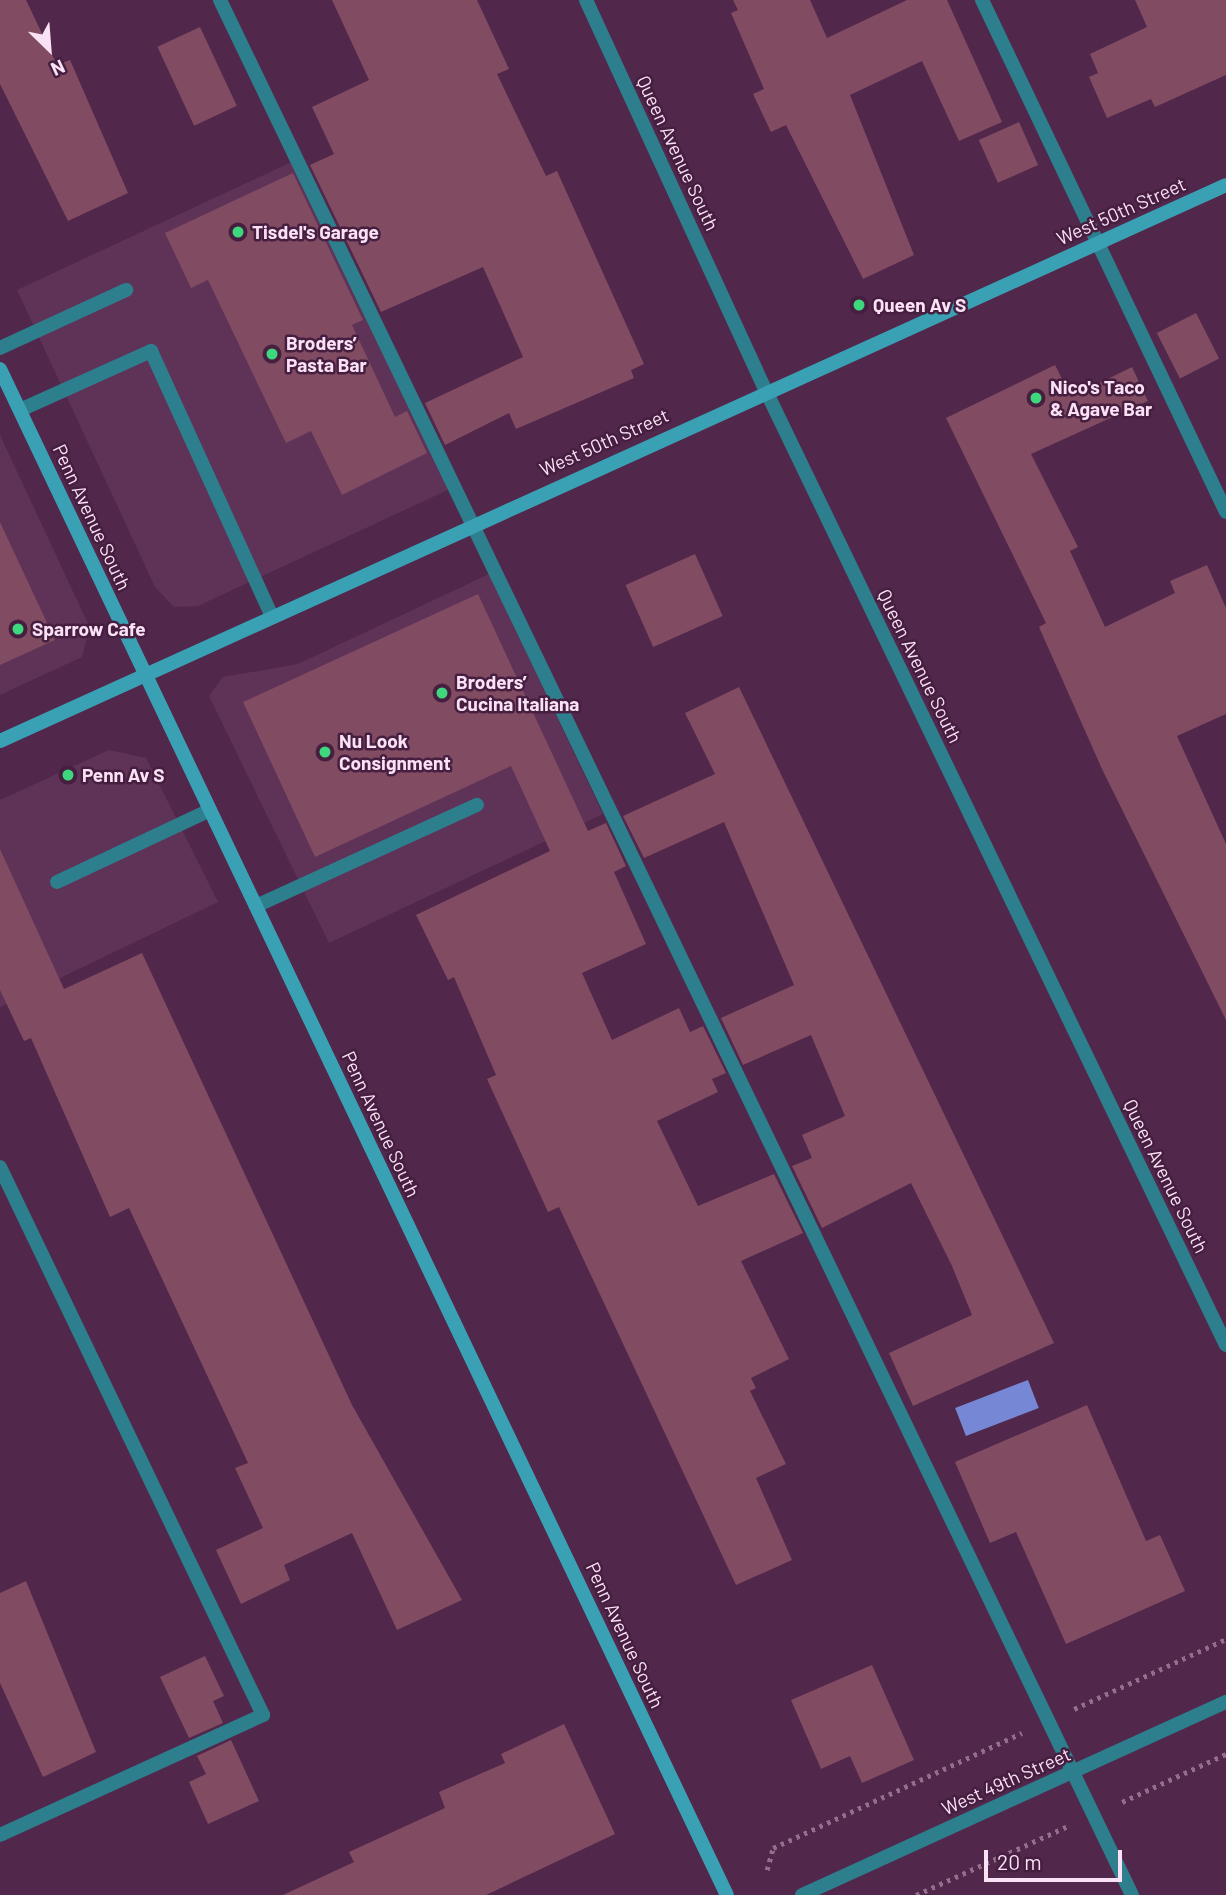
<!DOCTYPE html>
<meta charset="utf-8">
<style>
body{margin:0}
#map{position:relative;width:1226px;height:1895px;overflow:hidden;background:#51284b;font-family:Barlow,sans-serif}
div>[style]{position:absolute}
.built>*{inset:0;background:#5f3258}
.water>*{inset:0;background:#7688d5;transform-origin:0 0}
.building>*{inset:0;background:#814b62;transform-origin:0 0}
.path>*{height:4.5px;margin-top:-2.25px;transform-origin:0;background:repeating-linear-gradient(90deg,#926f8c 0 3.5px,transparent 0 8.5px)}
.lane>*{height:14px;margin:-7px;padding:0 7px;transform-origin:7px;border-radius:7px;background:#2d7f8e}
.street>*{height:14px;margin:-7px;padding:0 7px;transform-origin:7px;border-radius:7px;background:#2d7f8e}
.secondary>*{height:14px;margin:-7px;padding:0 7px;transform-origin:7px;border-radius:7px;background:#3aa1b5}
.dots>*{width:19px;height:19px;translate:-50% -50%;box-sizing:border-box;border:4px solid #451e40;border-radius:50%}
span{translate:-50% -50%;white-space:nowrap;text-align:center;line-height:1.15;-webkit-text-stroke:5px #451e40;paint-order:stroke}
.street-label{font-size:19px;color:#fbe1f6}
.poi-label{font-size:19px;color:#fbe1f6;font-weight:700}
.left{translate:0 -50%;text-align:left}
.north{position:absolute;left:14px;top:14px;width:70px;height:70px;-webkit-text-stroke:5px #451e40;paint-order:stroke;rotate:155deg;font-size:19px;font-weight:700;line-height:28px;text-align:center;color:#fbe1f6}
.north::after{content:'';display:block;margin:auto;width:24px;height:32px;background:#fbe1f6;clip-path:polygon(50% 0,100% 100%,50% 72%,0 100%)}
.scale{position:absolute;left:984px;top:1850px;width:138px;height:32px;box-sizing:border-box;border:4px solid #fbe1f6;border-top:0;padding-left:9px;font-size:21px;line-height:24px;white-space:nowrap;color:#fbe1f6;-webkit-text-stroke:5px #451e40;paint-order:stroke}
</style>
<div id="map">
<div class="built">
<div style="clip-path:polygon(300px 158px,452px 488px,198px 606px,174px 607px,155px 587px,17px 290px)"></div>
<div style="clip-path:polygon(0 435px,90px 628px,82px 657px,0 695px)"></div>
<div style="clip-path:polygon(489px 574px,603px 814px,329px 943px,209px 696px,223px 677px,298px 664px)"></div>
<div style="clip-path:polygon(109px 750px,146px 758px,218px 902px,0 1007px,0 800px)"></div>
</div>
<div class="water">
<div style="left:1028px;top:1380px;width:30px;height:78px;rotate:69deg"></div>
</div>
<div class="building">
<div style="clip-path:polygon(0 0,26px 0,57px 65px,70px 60px,128px 193px,68px 221px,0 84px)"></div>
<div style="clip-path:polygon(332px 0,477px 0,509px 69px,497px 74px,546px 176px,557px 171px,644px 364px,631px 370px,634px 378px,516px 429px,509px 413px,445px 445px,425px 403px,523px 357px,483px 267px,381px 312px,310px 165px,334px 154px,312px 107px,369px 80px)"></div>
<div style="clip-path:polygon(733px 0,810px 0,827px 38px,907px 0,947px 0,1002px 122px,959px 141px,922px 61px,850px 95px,914px 255px,863px 279px,786px 125px,771px 132px,753px 94px,764px 89px,731px 13px,738px 10px)"></div>
<div style="clip-path:polygon(1135px 0,1226px 0,1226px 75px,1155px 107px,1151px 99px,1107px 118px,1089px 77px,1098px 73px,1090px 54px,1147px 27px)"></div>
<div style="left:200px;top:27px;width:87px;height:47px;rotate:65deg"></div>
<div style="left:1019px;top:122px;width:47px;height:44px;rotate:66deg"></div>
<div style="clip-path:polygon(293px 173px,363px 320px,352px 325px,395px 417px,407px 411px,427px 453px,342px 495px,311px 431px,286px 443px,208px 280px,191px 288px,165px 233px)"></div>
<div style="left:1196px;top:313px;width:51px;height:44px;rotate:63deg"></div>
<div style="clip-path:polygon(1055px 365px,1071px 397px,1132px 367px,1148px 401px,1031px 454px,1078px 547px,1070px 551px,1105px 627px,1175px 593px,1170px 581px,1207px 565px,1226px 608px,1226px 714px,1177px 736px,1226px 844px,1226px 1020px,1102px 769px,1039px 627px,1046px 623px,946px 418px)"></div>
<div style="clip-path:polygon(0 522px,55px 640px,0 665px)"></div>
<div style="left:695px;top:554px;width:68px;height:76px;rotate:66deg"></div>
<div style="clip-path:polygon(478px 594px,588px 831px,606px 823px,626px 866px,614px 872px,646px 944px,582px 973px,612px 1040px,679px 1008px,690px 1032px,703px 1026px,726px 1073px,712px 1079px,718px 1092px,657px 1121px,698px 1206px,774px 1174px,803px 1233px,741px 1261px,789px 1359px,751px 1378px,756px 1388px,750px 1391px,786px 1464px,756px 1478px,792px 1560px,736px 1585px,559px 1207px,548px 1212px,487px 1079px,496px 1075px,454px 977px,448px 980px,416px 915px,550px 851px,511px 766px,315px 857px,243px 702px)"></div>
<div style="clip-path:polygon(739px 687px,1054px 1343px,913px 1406px,889px 1353px,972px 1315px,952px 1266px,911px 1183px,822px 1228px,792px 1166px,812px 1158px,802px 1135px,845px 1116px,811px 1035px,743px 1065px,721px 1018px,794px 985px,724px 822px,644px 858px,623px 816px,715px 774px,685px 713px)"></div>
<div style="clip-path:polygon(0 849px,64px 989px,142px 953px,352px 1405px,462px 1600px,397px 1630px,352px 1533px,284px 1565px,290px 1580px,241px 1604px,216px 1550px,263px 1528px,235px 1468px,248px 1463px,129px 1208px,110px 1217px,31px 1038px,24px 1041px,0 990px)"></div>
<div style="clip-path:polygon(1087px 1405px,1146px 1541px,1160px 1535px,1185px 1591px,1066px 1644px,1016px 1532px,990px 1543px,955px 1462px)"></div>
<div style="clip-path:polygon(26px 1581px,96px 1752px,43px 1777px,0 1683px,0 1593px)"></div>
<div style="clip-path:polygon(205px 1656px,224px 1696px,213px 1701px,223px 1723px,189px 1738px,160px 1677px)"></div>
<div style="clip-path:polygon(872px 1665px,914px 1760px,862px 1783px,850px 1756px,821px 1769px,791px 1700px)"></div>
<div style="clip-path:polygon(564px 1724px,615px 1834px,486px 1895px,283px 1895px,354px 1862px,349px 1852px,445px 1808px,439px 1792px,505px 1763px,501px 1754px)"></div>
<div style="clip-path:polygon(231px 1740px,259px 1801px,208px 1824px,189px 1782px,206px 1774px,197px 1756px)"></div>
</div>
<div class="path">
<div style="left:1074px;top:1709px;width:167px;rotate:-24.7deg"></div>
<div style="left:1122px;top:1802px;width:115px;rotate:-24.8deg"></div>
<div style="left:767px;top:1870px;width:23px;rotate:-75deg"></div>
<div style="left:773px;top:1848px;width:274px;rotate:-24.8deg"></div>
<div style="left:916px;top:1895px;width:165px;rotate:-24.4deg"></div>
</div>
<div class="lane">
<div style="left:220px;top:0;width:2103px;rotate:64.3deg"></div>
<div style="left:982px;top:0;width:567px;rotate:64.52deg"></div>
<div style="left:0;top:348px;width:139px;rotate:-24.7deg"></div>
<div style="left:20px;top:410px;width:144px;rotate:-24.2deg"></div>
<div style="left:151px;top:351px;width:292px;rotate:65.5deg"></div>
<div style="left:57px;top:882px;width:169px;rotate:-25.2deg"></div>
<div style="left:256px;top:906px;width:243px;rotate:-24.6deg"></div>
<div style="left:0;top:1167px;width:608px;rotate:64.36deg"></div>
<div style="left:263px;top:1715px;width:289px;rotate:155.5deg"></div>
</div>
<div class="street">
<div style="left:586px;top:0;width:430px;rotate:65.3deg"></div>
<div style="left:766px;top:391px;width:1059px;rotate:64.26deg"></div>
<div style="left:802px;top:1895px;width:466px;rotate:-24.5deg"></div>
</div>
<div class="secondary">
<div style="left:0;top:369px;width:1690px;rotate:64.53deg"></div>
<div style="left:0;top:741px;width:1346px;rotate:-24.39deg"></div>
</div>
<div class="dots">
<div style="left:238px;top:232px;background:#3ed77d"></div>
<div style="left:859px;top:305px;background:#3ed77d"></div>
<div style="left:272px;top:354px;background:#3ed77d"></div>
<div style="left:1036px;top:398px;background:#3ed77d"></div>
<div style="left:18px;top:629px;background:#3ed77d"></div>
<div style="left:442px;top:693px;background:#3ed77d"></div>
<div style="left:325px;top:752px;background:#3ed77d"></div>
<div style="left:68px;top:775px;background:#3ed77d"></div>
</div>
<div class="street-label">
<span style="left:678px;top:153px;rotate:65deg">Queen Avenue South</span>
<span style="left:1121px;top:211px;rotate:-24deg">West 50th Street</span>
<span style="left:604px;top:442px;rotate:-24deg">West 50th Street</span>
<span style="left:92px;top:517px;rotate:65deg">Penn Avenue South</span>
<span style="left:920px;top:666px;rotate:64deg">Queen Avenue South</span>
<span style="left:381px;top:1124px;rotate:65deg">Penn Avenue South</span>
<span style="left:1166px;top:1176px;rotate:64deg">Queen Avenue South</span>
<span style="left:625px;top:1635px;rotate:65deg">Penn Avenue South</span>
<span style="left:1006px;top:1781px;rotate:-24deg">West 49th Street</span>
</div>
<div class="poi-label">
<span class="left" style="left:252px;top:232px">Tisdel's Garage</span>
<span class="left" style="left:873px;top:305px">Queen Av S</span>
<span class="left" style="left:286px;top:354px">Broders’<br>Pasta Bar</span>
<span class="left" style="left:1050px;top:398px">Nico's Taco<br>&amp; Agave Bar</span>
<span class="left" style="left:32px;top:629px">Sparrow Cafe</span>
<span class="left" style="left:456px;top:693px">Broders’<br>Cucina Italiana</span>
<span class="left" style="left:339px;top:752px">Nu Look<br>Consignment</span>
<span class="left" style="left:82px;top:775px">Penn Av S</span>
</div>
<div class="north">N</div>
<div class="scale">20 m</div>
</div>
